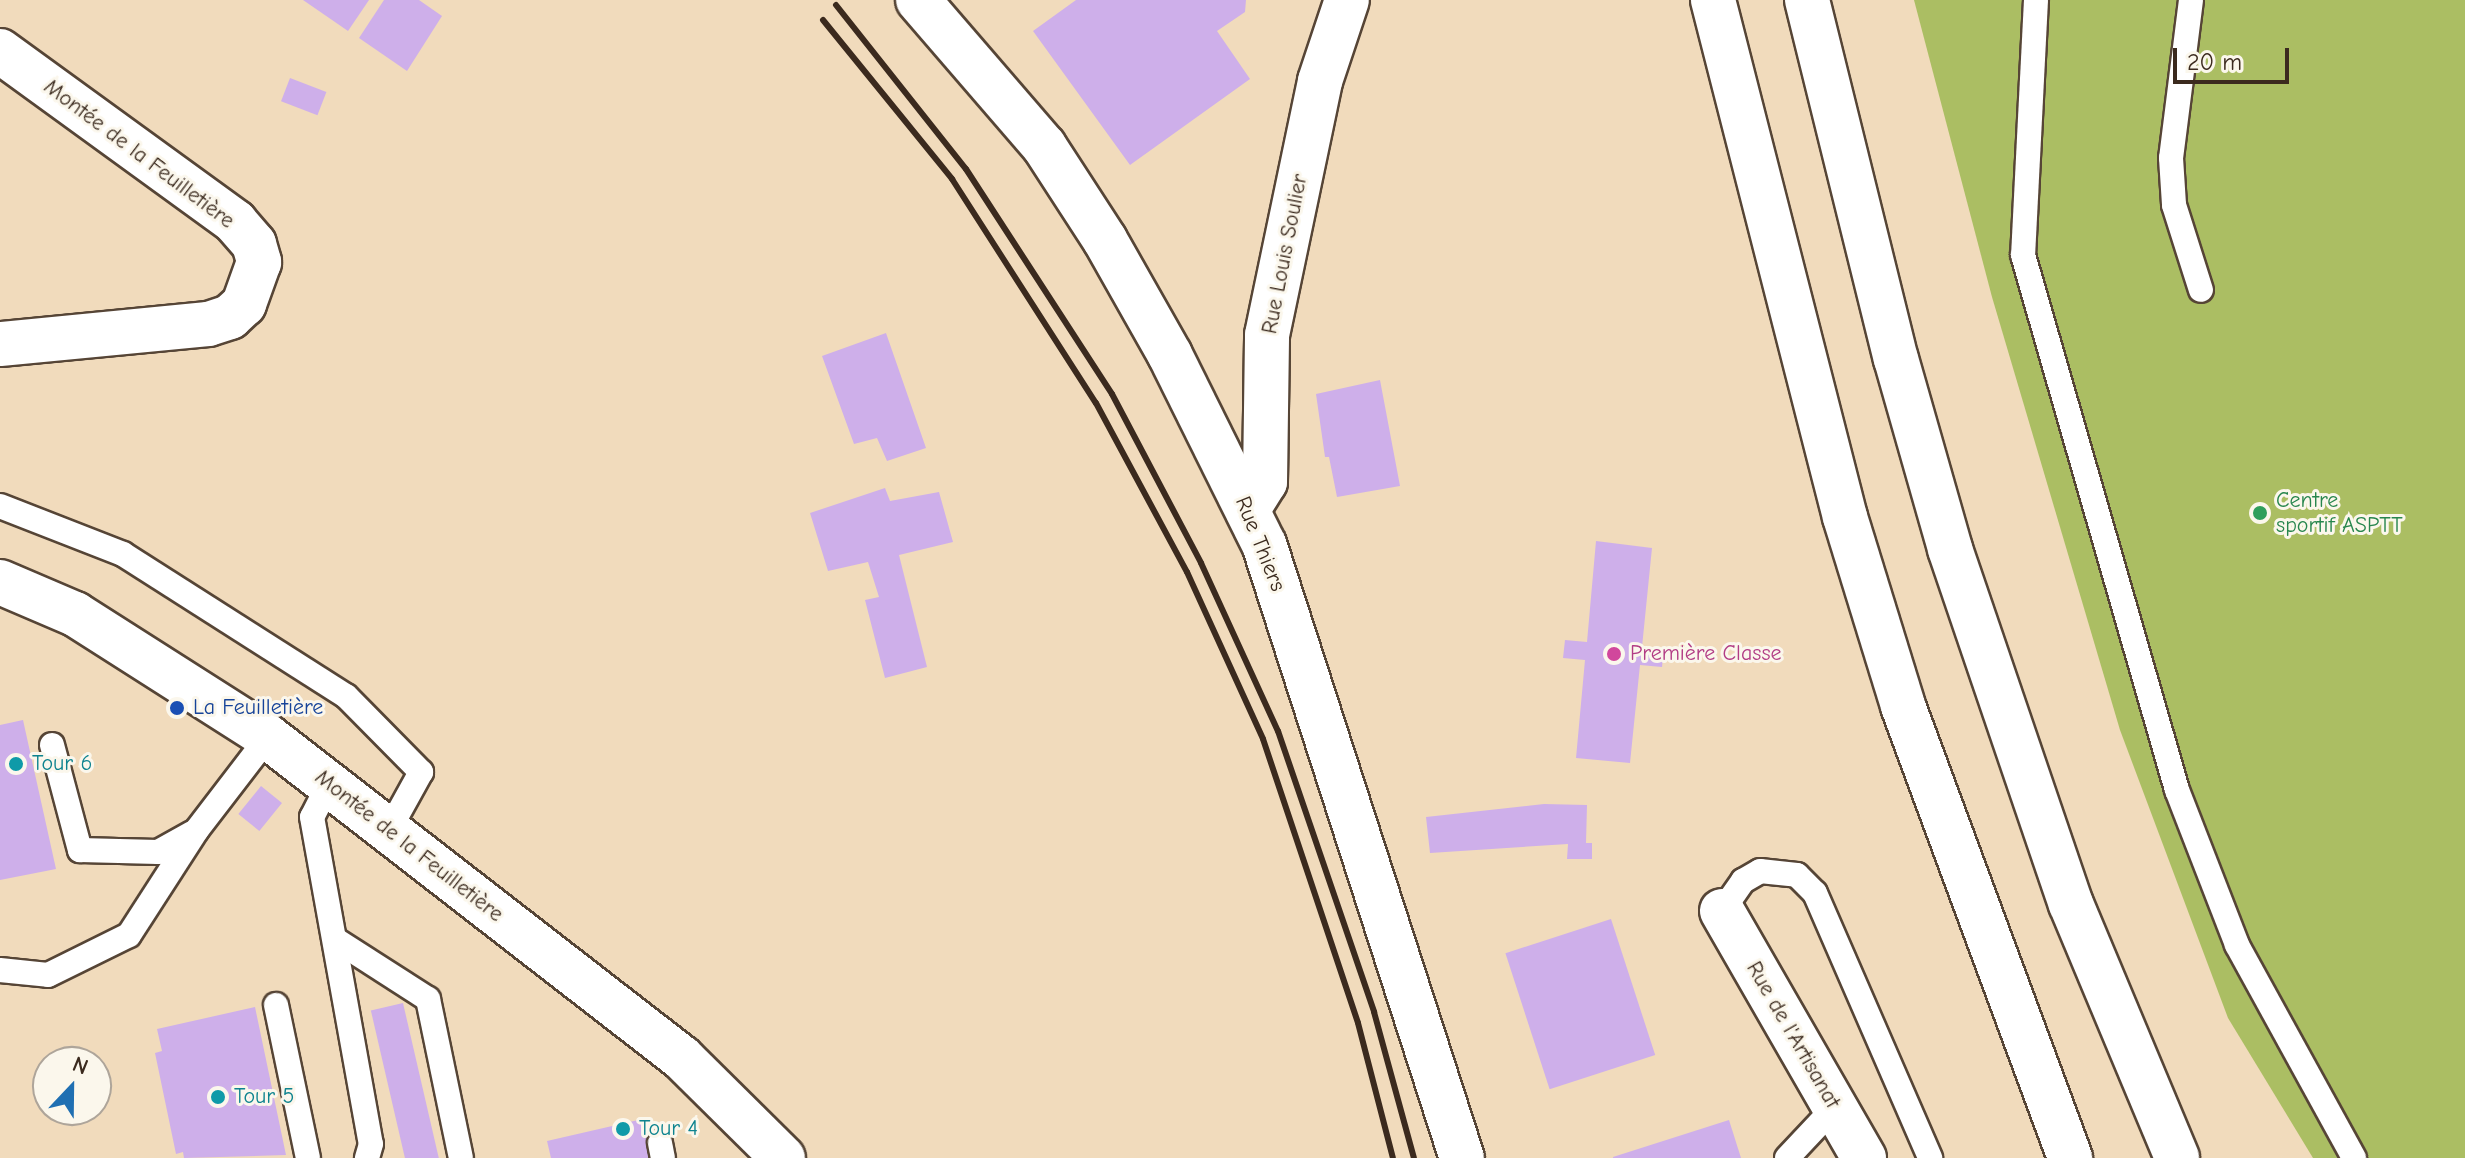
<!DOCTYPE html>
<meta charset="utf-8">
<style>
body{margin:0}
#map{position:relative;width:2465px;height:1158px;overflow:hidden;background:#f1dbbc;font-family:"Comic Neue",sans-serif}
div>[style]{position:absolute}
.green>*{inset:0;background:#abbe63}
.building>*{inset:0;background:#ceafea;transform-origin:0 0}
.roads{filter:drop-shadow(2px 0 #564536) drop-shadow(-2px 0 #564536) drop-shadow(0 2px #564536) drop-shadow(0 -2px #564536)}
.lane>*{height:24px;margin:-12px;padding:0 12px;transform-origin:12px;border-radius:12px;background:#fff}
.street>*{height:44px;margin:-22px;padding:0 22px;transform-origin:22px;border-radius:22px;background:#fff}
.secondary>*{height:44px;margin:-22px;padding:0 22px;transform-origin:22px;border-radius:22px;background:#fff}
.highway>*{height:44px;margin:-22px;padding:0 22px;transform-origin:22px;border-radius:22px;background:#fff}
.rail>*{height:6px;margin:-3px;padding:0 3px;transform-origin:3px;border-radius:3px;background:#3b2a1e}
.dots>*{width:22px;height:22px;translate:-50% -50%;box-sizing:border-box;border:4px solid #fbf7ec;border-radius:50%}
span{translate:-50% -50%;white-space:nowrap;text-align:center;line-height:1.15;-webkit-text-stroke:6px #fbf7ec;paint-order:stroke}
.street-label{font-size:22px;color:#3b2a1e}
.leisure-label{font-size:22px;color:#27864d}
.left{translate:0 -50%;text-align:left}
.hotel-label{font-size:22px;color:#b23c85}
.transit-label{font-size:22px;color:#164399}
.culture-label{font-size:22px;color:#0d838f}
.north{position:absolute;left:32px;top:1046px;width:80px;height:80px;box-sizing:border-box;background:#fbf7ec;border:2px solid #aea59a;border-radius:50%;rotate:22deg;font-size:22px;font-weight:700;line-height:32px;text-align:center;color:#3b2a1e}
.north::after{content:'';display:block;margin:auto;width:28px;height:36px;background:#1f6fb2;clip-path:polygon(50% 0,100% 100%,50% 72%,0 100%)}
.scale{position:absolute;left:2173px;top:48px;width:116px;height:36px;box-sizing:border-box;border:4px solid #3b2a1e;border-top:0;padding-left:10px;font-size:24px;line-height:28px;white-space:nowrap;color:#3b2a1e;-webkit-text-stroke:6px #fbf7ec;paint-order:stroke}
</style>
<div id="map">
<div class="green">
<div style="clip-path:polygon(1914px 0,2465px 0,2465px 1158px,2313px 1158px,2228px 1018px,2120px 730px,1992px 297px)"></div>
</div>
<div class="building">
<div style="clip-path:polygon(303px 0,369px 0,348px 31px)"></div>
<div style="clip-path:polygon(384px 0,419px 0,442px 16px,407px 71px,359px 38px)"></div>
<div style="clip-path:polygon(1076px 0,1246px 0,1245px 12px,1217px 31px,1250px 79px,1130px 165px,1033px 31px)"></div>
<div style="left:290px;top:78px;width:39px;height:25px;rotate:21deg"></div>
<div style="clip-path:polygon(886px 333px,926px 448px,887px 461px,877px 438px,854px 444px,822px 356px)"></div>
<div style="clip-path:polygon(1380px 380px,1400px 486px,1337px 497px,1329px 457px,1325px 457px,1316px 394px)"></div>
<div style="clip-path:polygon(885px 488px,890px 501px,939px 492px,953px 542px,899px 555px,927px 667px,885px 678px,865px 600px,879px 597px,868px 562px,828px 571px,810px 513px)"></div>
<div style="clip-path:polygon(1596px 541px,1652px 548px,1642px 647px,1664px 649px,1662px 667px,1640px 665px,1630px 763px,1576px 758px,1585px 660px,1563px 658px,1565px 640px,1587px 642px)"></div>
<div style="clip-path:polygon(23px 720px,56px 869px,0 880px,0 725px)"></div>
<div style="left:261px;top:786px;width:27px;height:36px;rotate:39deg"></div>
<div style="clip-path:polygon(1544px 804px,1587px 805px,1586px 843px,1592px 843px,1592px 859px,1567px 859px,1568px 844px,1430px 853px,1426px 817px)"></div>
<div style="left:1611px;top:919px;width:143px;height:111px;rotate:72deg"></div>
<div style="left:403px;top:1003px;width:159px;height:33px;rotate:77deg"></div>
<div style="clip-path:polygon(255px 1007px,286px 1155px,184px 1158px,183px 1152px,176px 1154px,155px 1053px,162px 1051px,157px 1029px)"></div>
<div style="clip-path:polygon(647px 1118px,655px 1158px,551px 1158px,547px 1141px)"></div>
<div style="clip-path:polygon(1729px 1120px,1741px 1158px,1613px 1158px,1613px 1157px)"></div>
</div>
<div class="roads">
<div class="lane">
<div style="left:2036px;top:0;width:255px;rotate:92.9deg"></div>
<div style="left:2023px;top:255px;width:557px;rotate:73.94deg"></div>
<div style="left:2177px;top:790px;width:166px;rotate:68.8deg"></div>
<div style="left:2237px;top:945px;width:243px;rotate:61.2deg"></div>
<div style="left:2191px;top:0;width:159px;rotate:97.2deg"></div>
<div style="left:2171px;top:158px;width:47px;rotate:86.3deg"></div>
<div style="left:2174px;top:205px;width:89px;rotate:72.4deg"></div>
<div style="left:0;top:506px;width:132px;rotate:21.3deg"></div>
<div style="left:123px;top:554px;width:264px;rotate:32.5deg"></div>
<div style="left:346px;top:696px;width:107px;rotate:45.4deg"></div>
<div style="left:421px;top:772px;width:66px;rotate:118.9deg"></div>
<div style="left:52px;top:745px;width:109px;rotate:75.1deg"></div>
<div style="left:80px;top:850px;width:78px;rotate:1.5deg"></div>
<div style="left:158px;top:852px;width:39px;rotate:-29deg"></div>
<div style="left:329px;top:784px;width:37px;rotate:117deg"></div>
<div style="left:312px;top:817px;width:332px;rotate:79.8deg"></div>
<div style="left:371px;top:1144px;width:15px;rotate:106deg"></div>
<div style="left:1722px;top:911px;width:37px;rotate:-55deg"></div>
<div style="left:1743px;top:881px;width:20px;rotate:-30deg"></div>
<div style="left:1760px;top:871px;width:37px;rotate:6deg"></div>
<div style="left:1797px;top:875px;width:25px;rotate:45deg"></div>
<div style="left:1815px;top:893px;width:289px;rotate:66.5deg"></div>
<div style="left:336px;top:940px;width:109px;rotate:32.7deg"></div>
<div style="left:428px;top:999px;width:162px;rotate:78.3deg"></div>
<div style="left:0;top:970px;width:48px;rotate:5.9deg"></div>
<div style="left:48px;top:975px;width:90px;rotate:-26.3deg"></div>
<div style="left:129px;top:935px;width:124px;rotate:-57.2deg"></div>
<div style="left:196px;top:831px;width:118px;rotate:-52.5deg"></div>
<div style="left:276px;top:1005px;width:156px;rotate:78.2deg"></div>
<div style="left:660px;top:1143px;width:15px;rotate:79deg"></div>
<div style="left:1787px;top:1158px;width:69px;rotate:-46.8deg"></div>
</div>
<div class="street">
<div style="left:0;top:51px;width:291px;rotate:36deg"></div>
<div style="left:235px;top:222px;width:29px;rotate:49deg"></div>
<div style="left:254px;top:244px;width:19px;rotate:74deg"></div>
<div style="left:259px;top:262px;width:45px;rotate:109.7deg"></div>
<div style="left:244px;top:304px;width:19px;rotate:137deg"></div>
<div style="left:230px;top:317px;width:23px;rotate:162deg"></div>
<div style="left:208px;top:324px;width:209px;rotate:174.5deg"></div>
<div style="left:1248px;top:509px;width:32px;rotate:-58deg"></div>
<div style="left:1265px;top:482px;width:147px;rotate:-89.2deg"></div>
<div style="left:1267px;top:335px;width:259px;rotate:-78.2deg"></div>
<div style="left:1320px;top:81px;width:85px;rotate:-71.6deg"></div>
<div style="left:0;top:582px;width:82px;rotate:23.1deg"></div>
<div style="left:75px;top:614px;width:229px;rotate:32.5deg"></div>
<div style="left:268px;top:737px;width:524px;rotate:37.79deg"></div>
<div style="left:682px;top:1058px;width:142px;rotate:44.7deg"></div>
<div style="left:1722px;top:911px;width:285px;rotate:60.1deg"></div>
</div>
<div class="secondary">
<div style="left:918px;top:0;width:193px;rotate:49.2deg"></div>
<div style="left:1044px;top:146px;width:112px;rotate:57deg"></div>
<div style="left:1105px;top:240px;width:132px;rotate:60.5deg"></div>
<div style="left:1170px;top:355px;width:211px;rotate:63.6deg"></div>
<div style="left:1264px;top:544px;width:645px;rotate:72.13deg"></div>
</div>
<div class="highway">
<div style="left:1713px;top:0;width:534px;rotate:75.68deg"></div>
<div style="left:1845px;top:517px;width:198px;rotate:72.9deg"></div>
<div style="left:1903px;top:706px;width:482px;rotate:69.7deg"></div>
<div style="left:1807px;top:0;width:370px;rotate:76.1deg"></div>
<div style="left:1896px;top:359px;width:198px;rotate:74.1deg"></div>
<div style="left:1950px;top:549px;width:375px;rotate:71.2deg"></div>
<div style="left:2071px;top:904px;width:275px;rotate:67.3deg"></div>
</div>
</div>
<div class="rail">
<div style="left:836px;top:5px;width:209px;rotate:51.6deg"></div>
<div style="left:966px;top:169px;width:268px;rotate:57deg"></div>
<div style="left:1112px;top:394px;width:191px;rotate:62.2deg"></div>
<div style="left:1201px;top:563px;width:185px;rotate:65.4deg"></div>
<div style="left:1278px;top:731px;width:297px;rotate:71.1deg"></div>
<div style="left:1374px;top:1012px;width:151px;rotate:74.7deg"></div>
<div style="left:823px;top:20px;width:205px;rotate:50.9deg"></div>
<div style="left:952px;top:179px;width:266px;rotate:57.3deg"></div>
<div style="left:1096px;top:403px;width:192px;rotate:61.7deg"></div>
<div style="left:1187px;top:572px;width:183px;rotate:65.5deg"></div>
<div style="left:1263px;top:739px;width:299px;rotate:71.5deg"></div>
<div style="left:1358px;top:1023px;width:139px;rotate:75.5deg"></div>
</div>
<div class="dots">
<div style="left:2260px;top:513px;background:#2e9e5b"></div>
<div style="left:1614px;top:654px;background:#d1479c"></div>
<div style="left:177px;top:708px;background:#1a4fb4"></div>
<div style="left:16px;top:764px;background:#0f9aa8"></div>
<div style="left:218px;top:1097px;background:#0f9aa8"></div>
<div style="left:623px;top:1129px;background:#0f9aa8"></div>
</div>
<div class="street-label">
<span style="left:139px;top:154px;rotate:37deg">Montée de la Feuilletière</span>
<span style="left:1285px;top:254px;rotate:-79deg">Rue Louis Soulier</span>
<span style="left:1260px;top:544px;rotate:68deg">Rue Thiers</span>
<span style="left:409px;top:846px;rotate:38deg">Montée de la Feuilletière</span>
<span style="left:1793px;top:1035px;rotate:60deg">Rue de l'Artisanat</span>
</div>
<div class="leisure-label">
<span class="left" style="left:2276px;top:513px">Centre<br>sportif ASPTT</span>
</div>
<div class="hotel-label">
<span class="left" style="left:1630px;top:654px">Première Classe</span>
</div>
<div class="transit-label">
<span class="left" style="left:193px;top:708px">La Feuilletière</span>
</div>
<div class="culture-label">
<span class="left" style="left:32px;top:764px">Tour 6</span>
<span class="left" style="left:234px;top:1097px">Tour 5</span>
<span class="left" style="left:639px;top:1129px">Tour 4</span>
</div>
<div class="north">N</div>
<div class="scale">20 m</div>
</div>
